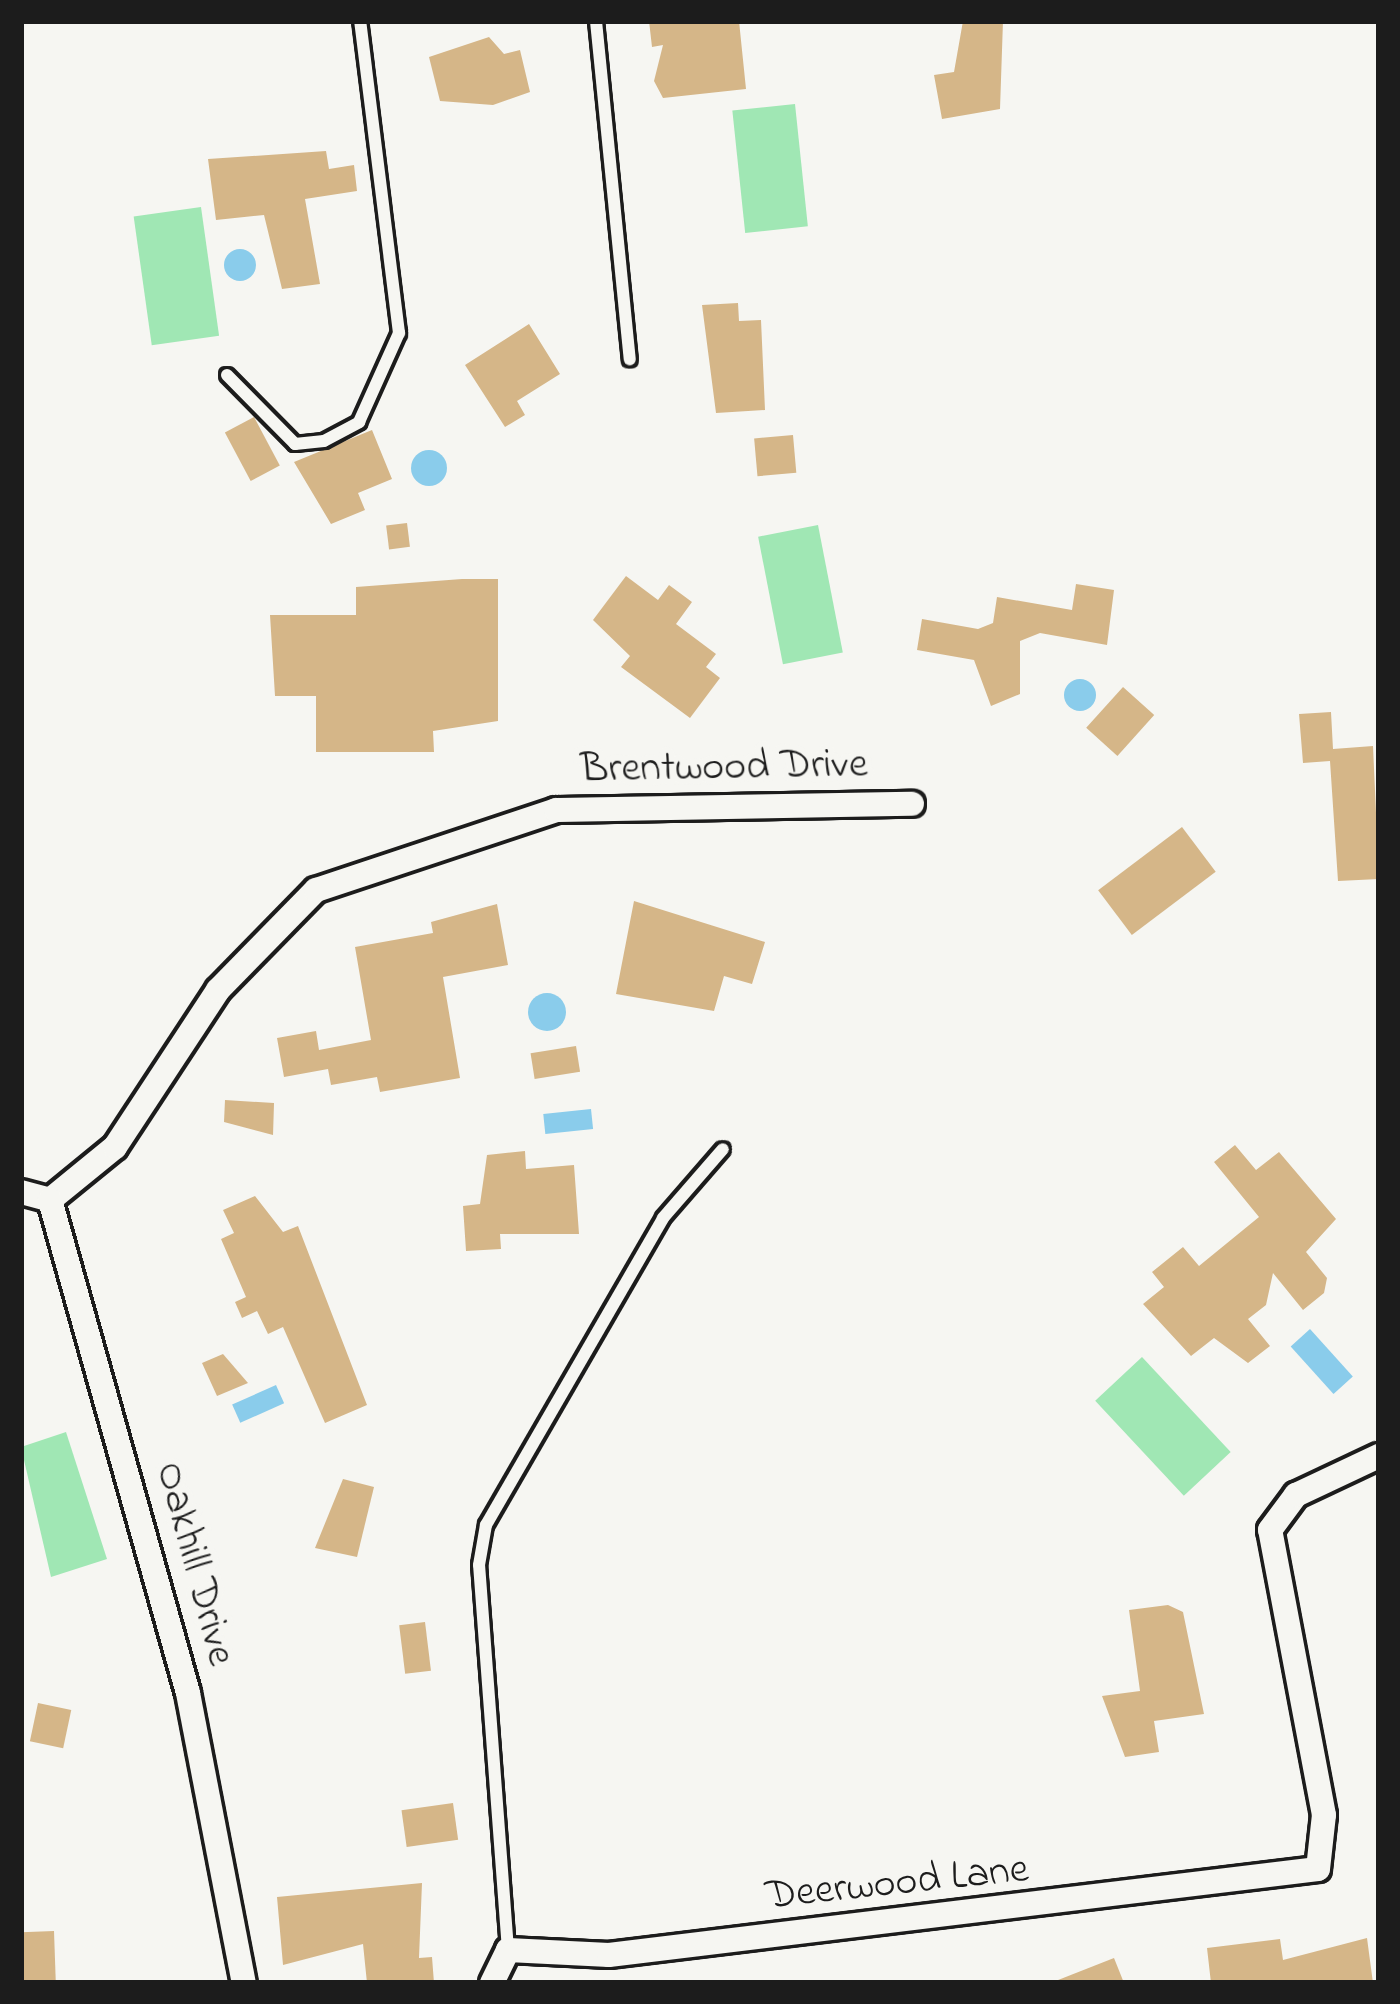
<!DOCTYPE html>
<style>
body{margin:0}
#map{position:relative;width:1400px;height:2004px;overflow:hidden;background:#f6f6f2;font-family:"Indie Flower",sans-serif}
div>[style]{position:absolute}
.green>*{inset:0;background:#a0e7b4;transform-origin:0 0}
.water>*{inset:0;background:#8acceb;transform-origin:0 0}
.round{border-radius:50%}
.building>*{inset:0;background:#d5b688;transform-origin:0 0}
.roads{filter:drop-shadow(3px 0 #1c1c1c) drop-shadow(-3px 0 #1c1c1c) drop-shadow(0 3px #1c1c1c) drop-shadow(0 -3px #1c1c1c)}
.service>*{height:12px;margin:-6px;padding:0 6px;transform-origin:6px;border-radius:6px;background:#f6f6f2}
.minor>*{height:24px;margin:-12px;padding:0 12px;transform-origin:12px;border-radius:12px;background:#f6f6f2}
span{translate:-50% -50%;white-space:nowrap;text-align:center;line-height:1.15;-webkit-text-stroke:12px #f6f6f2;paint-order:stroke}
.street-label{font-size:42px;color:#1c1c1c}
.frame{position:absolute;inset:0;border:24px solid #1c1c1c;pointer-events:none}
</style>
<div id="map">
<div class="green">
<div style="left:795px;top:104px;width:123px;height:63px;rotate:84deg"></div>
<div style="left:201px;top:207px;width:130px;height:68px;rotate:82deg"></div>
<div style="left:818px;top:525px;width:130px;height:61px;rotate:79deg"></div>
<div style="left:1142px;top:1357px;width:130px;height:64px;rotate:47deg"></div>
<div style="clip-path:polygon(66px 1432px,107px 1559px,51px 1577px,21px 1447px)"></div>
</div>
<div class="water">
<div class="round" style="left:224px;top:249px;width:32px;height:32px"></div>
<div class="round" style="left:411px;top:450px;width:36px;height:36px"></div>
<div class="round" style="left:1064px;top:679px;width:32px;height:32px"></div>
<div class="round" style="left:528px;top:993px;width:38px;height:38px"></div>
<div style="left:591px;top:1109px;width:20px;height:48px;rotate:84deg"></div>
<div style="left:1310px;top:1329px;width:64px;height:26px;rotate:48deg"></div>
<div style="left:276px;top:1385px;width:20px;height:48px;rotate:66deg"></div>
</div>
<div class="building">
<div style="clip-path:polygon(649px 21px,739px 21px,746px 89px,663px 98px,654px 81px,663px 45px,652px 47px)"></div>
<div style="clip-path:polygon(963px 21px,1003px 21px,1000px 109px,942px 119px,934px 75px,954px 72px)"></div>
<div style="clip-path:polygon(489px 37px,504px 54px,520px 50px,530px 92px,493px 105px,440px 101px,429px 57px)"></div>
<div style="clip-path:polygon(326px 151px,329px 169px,354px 165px,357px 191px,305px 199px,320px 284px,282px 289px,264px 215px,216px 220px,208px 159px)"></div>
<div style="clip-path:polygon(738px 303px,739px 321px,761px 320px,765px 410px,716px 413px,702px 305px)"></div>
<div style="clip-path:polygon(529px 324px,560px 374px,517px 401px,525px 415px,505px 427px,465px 365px)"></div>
<div style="left:254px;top:417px;width:55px;height:33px;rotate:62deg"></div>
<div style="clip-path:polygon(372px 430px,392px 479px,358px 493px,365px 510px,331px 524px,294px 462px)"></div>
<div style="left:793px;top:435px;width:38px;height:39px;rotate:85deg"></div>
<div style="left:407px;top:523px;width:24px;height:21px;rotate:83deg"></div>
<div style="clip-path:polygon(626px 576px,658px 600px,669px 585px,692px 602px,676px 624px,716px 654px,706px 667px,720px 678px,690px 718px,621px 667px,630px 656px,593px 620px)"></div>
<div style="clip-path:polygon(462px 579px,498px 579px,498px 721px,433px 731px,434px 752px,316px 752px,316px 696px,275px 696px,270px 615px,356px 615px,356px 587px)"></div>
<div style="clip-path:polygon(1076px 584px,1114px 590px,1107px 645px,1040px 633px,1020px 641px,1020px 694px,991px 706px,974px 660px,917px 650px,922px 619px,978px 629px,993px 623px,997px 597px,1072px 610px)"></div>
<div style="left:1123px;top:687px;width:42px;height:55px;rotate:42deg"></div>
<div style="clip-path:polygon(1331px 712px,1333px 749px,1373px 746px,1379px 879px,1338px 881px,1330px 761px,1303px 763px,1299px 714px)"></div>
<div style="left:1182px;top:827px;width:56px;height:105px;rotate:53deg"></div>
<div style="clip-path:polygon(634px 901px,765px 942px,752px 984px,724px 976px,714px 1011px,616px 994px)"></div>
<div style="clip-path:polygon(497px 904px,508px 965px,443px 977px,460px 1078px,380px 1092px,377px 1077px,331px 1085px,328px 1069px,284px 1077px,277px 1038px,316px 1031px,319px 1050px,371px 1040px,355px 947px,433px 933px,431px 922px)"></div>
<div style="left:576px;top:1046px;width:26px;height:46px;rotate:81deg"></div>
<div style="clip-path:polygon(225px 1100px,274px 1103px,273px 1135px,224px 1122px)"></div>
<div style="clip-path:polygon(1235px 1145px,1256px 1170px,1279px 1152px,1336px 1219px,1306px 1252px,1327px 1278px,1324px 1293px,1303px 1310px,1273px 1273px,1266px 1305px,1248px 1319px,1270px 1346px,1248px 1363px,1214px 1338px,1191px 1356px,1143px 1304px,1164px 1287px,1152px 1272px,1183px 1247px,1199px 1266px,1259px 1217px,1214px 1162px)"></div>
<div style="clip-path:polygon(525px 1151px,526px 1169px,574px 1165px,579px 1234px,500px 1234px,501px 1249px,466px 1251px,463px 1206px,480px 1204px,487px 1155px)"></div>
<div style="clip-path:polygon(255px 1196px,283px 1232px,298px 1226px,367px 1405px,325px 1423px,283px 1327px,268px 1334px,257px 1311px,242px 1318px,235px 1302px,246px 1297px,221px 1239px,234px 1233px,223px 1210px)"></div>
<div style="clip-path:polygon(223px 1354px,248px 1383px,217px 1396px,202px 1363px)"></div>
<div style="clip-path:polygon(343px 1479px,374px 1487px,357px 1557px,315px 1548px)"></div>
<div style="clip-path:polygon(1168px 1605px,1183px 1612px,1204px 1714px,1154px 1721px,1159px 1752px,1125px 1757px,1102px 1696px,1140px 1691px,1129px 1610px)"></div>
<div style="left:425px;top:1622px;width:49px;height:26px;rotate:83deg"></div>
<div style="left:38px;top:1703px;width:34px;height:39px;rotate:12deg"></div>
<div style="left:453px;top:1803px;width:37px;height:52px;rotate:82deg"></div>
<div style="clip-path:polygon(422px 1883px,419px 1958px,432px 1957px,434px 1983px,367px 1983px,363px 1944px,283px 1965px,277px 1897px)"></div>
<div style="left:54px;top:1931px;width:52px;height:33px;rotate:88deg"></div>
<div style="clip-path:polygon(1367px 1938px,1373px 1983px,1211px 1983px,1207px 1948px,1280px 1939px,1283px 1960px)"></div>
<div style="clip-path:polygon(1114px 1958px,1124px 1983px,1054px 1983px,1053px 1982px)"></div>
</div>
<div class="roads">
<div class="service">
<div style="left:596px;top:21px;width:340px;rotate:84.3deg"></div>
<div style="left:227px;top:375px;width:97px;rotate:45.4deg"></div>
<div style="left:295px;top:444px;width:29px;rotate:-6deg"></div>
<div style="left:324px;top:441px;width:40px;rotate:-28deg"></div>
<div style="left:359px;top:422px;width:98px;rotate:-65.8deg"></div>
<div style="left:399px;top:333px;width:314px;rotate:-97.1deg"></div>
<div style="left:508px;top:1950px;width:386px;rotate:-94.3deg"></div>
<div style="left:479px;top:1565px;width:41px;rotate:-80.1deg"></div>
<div style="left:486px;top:1525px;width:354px;rotate:-60deg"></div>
<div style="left:663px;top:1218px;width:91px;rotate:-49deg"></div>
</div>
<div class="minor">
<div style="left:21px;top:1192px;width:30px;rotate:15deg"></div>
<div style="left:50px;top:1200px;width:84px;rotate:-39.2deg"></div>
<div style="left:115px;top:1147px;width:188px;rotate:-56.7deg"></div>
<div style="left:218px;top:990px;width:140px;rotate:-45.6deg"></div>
<div style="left:316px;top:890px;width:253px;rotate:-18.4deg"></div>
<div style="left:556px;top:810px;width:356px;rotate:-1deg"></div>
<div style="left:50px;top:1200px;width:512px;rotate:74.36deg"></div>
<div style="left:188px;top:1693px;width:295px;rotate:79.1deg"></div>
<div style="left:492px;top:1983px;width:37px;rotate:-64deg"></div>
<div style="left:508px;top:1950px;width:101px;rotate:2.8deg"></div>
<div style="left:609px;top:1955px;width:714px;rotate:-6.92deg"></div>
<div style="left:1318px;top:1869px;width:54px;rotate:-83.7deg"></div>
<div style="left:1324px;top:1815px;width:290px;rotate:-100.7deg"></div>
<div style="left:1270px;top:1530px;width:44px;rotate:-53.4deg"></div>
<div style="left:1296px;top:1495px;width:92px;rotate:-25.2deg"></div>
</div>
</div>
<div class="street-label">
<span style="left:724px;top:768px;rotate:-1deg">Brentwood Drive</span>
<span style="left:194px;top:1564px;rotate:75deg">Oakhill Drive</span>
<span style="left:897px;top:1884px;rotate:-6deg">Deerwood Lane</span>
</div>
<div class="frame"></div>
</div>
